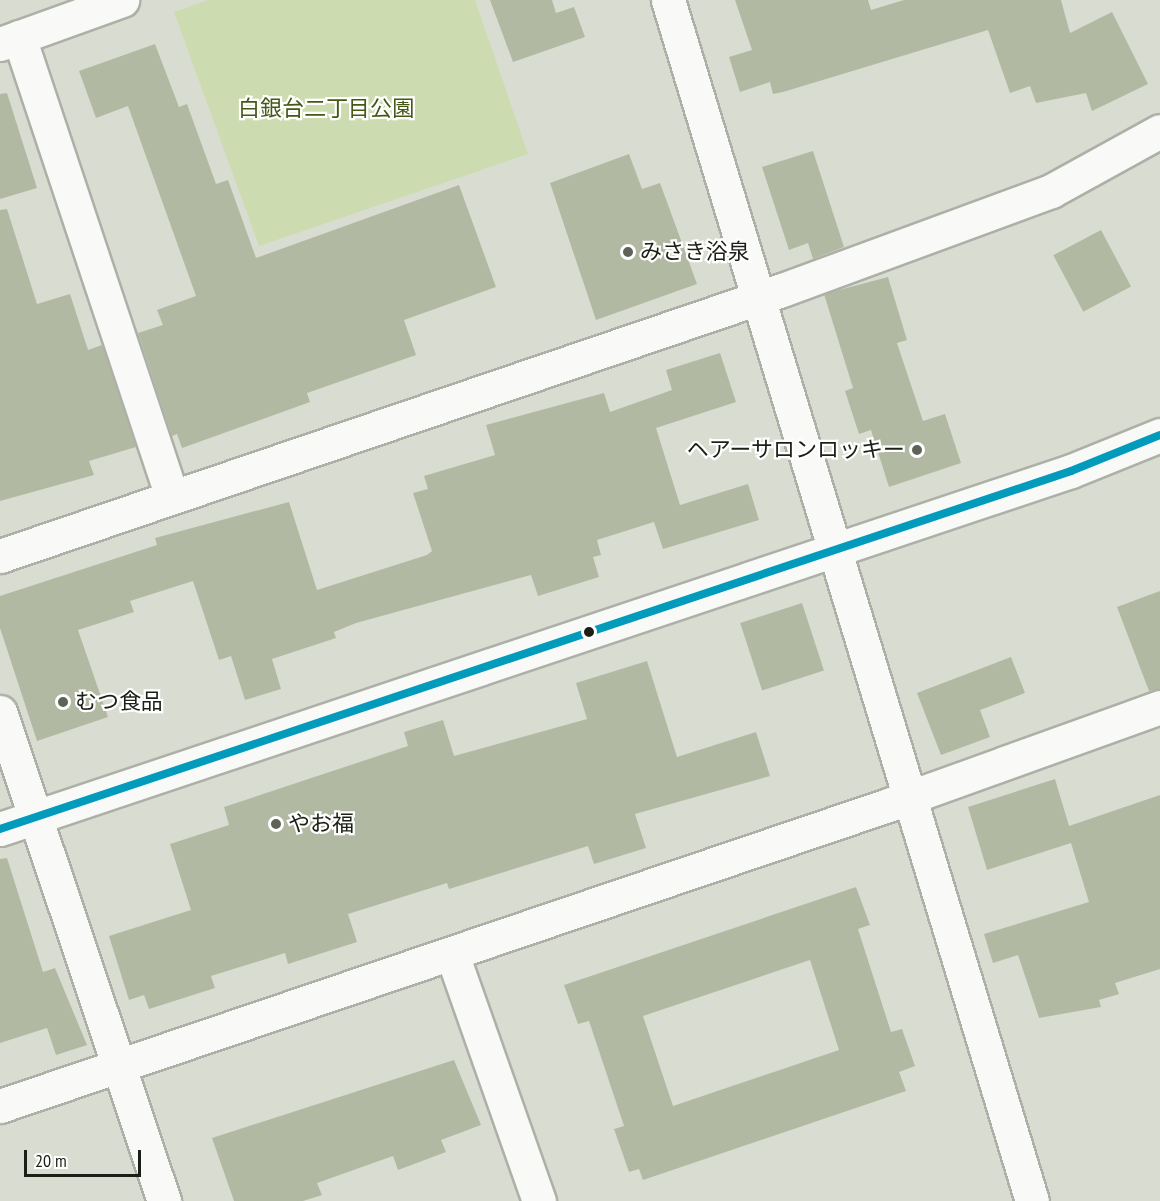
<!DOCTYPE html>
<meta charset="utf-8">
<style>
body{margin:0}
#map{position:relative;width:1160px;height:1201px;overflow:hidden;background:#d9ddd1;font-family:"PT Sans Narrow","Noto Sans JP",sans-serif}
div>[style]{position:absolute}
.green>*{inset:0;background:#cddbb1}
.building>*{inset:0;background:#b2b9a2;transform-origin:0 0}
.roads{filter:drop-shadow(2px 0 #acb0a6) drop-shadow(-2px 0 #acb0a6) drop-shadow(0 2px #acb0a6) drop-shadow(0 -2px #acb0a6)}
.street>*{height:33px;margin:-16.5px;padding:0 16.5px;transform-origin:16.5px;border-radius:16.5px;background:#f9faf8}
.secondary>*{height:33px;margin:-16.5px;padding:0 16.5px;transform-origin:16.5px;border-radius:16.5px;background:#f9faf8}
.bus-1>*{height:8px;margin:-4px;padding:0 4px;transform-origin:4px;border-radius:4px;background:#039bbc}
.dots>*{width:16px;height:16px;translate:-50% -50%;box-sizing:border-box;border:3px solid #fff;border-radius:50%}
span{translate:-50% -50%;white-space:nowrap;text-align:center;line-height:1.15;-webkit-text-stroke:4.5px #fff;paint-order:stroke}
.park-label{font-size:22px;color:#465815}
.poi-label{font-size:22px;color:#1c1f16}
.left{translate:0 -50%;text-align:left}
.right{translate:-100% -50%;text-align:right}
.scale{position:absolute;left:24px;top:1150px;width:117px;height:27px;box-sizing:border-box;border:3px solid #1c1f16;border-top:0;padding-left:8px;font-size:18px;line-height:21px;white-space:nowrap;color:#1c1f16;-webkit-text-stroke:4px #fff;paint-order:stroke}
</style>
<div id="map">
<div class="green">
<div style="clip-path:polygon(208px 0,475px 0,528px 154px,259px 246px,174px 12px)"></div>
</div>
<div class="building">
<div style="clip-path:polygon(490px 0,552px 0,556px 13px,574px 7px,585px 37px,513px 62px)"></div>
<div style="clip-path:polygon(735px 0,868px 0,871px 10px,904px 0,1061px 0,1070px 33px,1112px 12px,1148px 84px,1092px 111px,1086px 93px,1036px 103px,1030px 86px,1010px 93px,988px 30px,783px 92px,773px 94px,770px 82px,740px 92px,729px 57px,752px 50px)"></div>
<div style="clip-path:polygon(155px 44px,179px 107px,187px 104px,216px 184px,228px 180px,256px 258px,459px 185px,496px 287px,404px 320px,416px 355px,307px 393px,310px 402px,182px 448px,177px 434px,172px 436px,138px 333px,163px 325px,157px 310px,196px 296px,128px 106px,96px 118px,79px 71px)"></div>
<div style="clip-path:polygon(7px 93px,37px 188px,0 199px,0 94px)"></div>
<div style="clip-path:polygon(813px 151px,844px 247px,813px 259px,808px 243px,789px 250px,762px 167px)"></div>
<div style="clip-path:polygon(629px 154px,642px 189px,660px 183px,697px 284px,596px 320px,550px 183px)"></div>
<div style="clip-path:polygon(7px 209px,37px 304px,70px 294px,88px 350px,102px 345px,136px 447px,89px 461px,94px 475px,0 501px,0 210px)"></div>
<div style="left:1101px;top:230px;width:64px;height:54px;rotate:62deg"></div>
<div style="clip-path:polygon(888px 277px,907px 340px,897px 343px,923px 421px,945px 414px,961px 463px,889px 487px,871px 430px,859px 434px,845px 391px,853px 388px,824px 294px)"></div>
<div style="clip-path:polygon(720px 353px,736px 402px,656px 428px,680px 505px,748px 484px,759px 520px,663px 549px,654px 522px,597px 540px,601px 555px,593px 557px,599px 577px,538px 596px,531px 575px,356px 623px,334px 632px,336px 638px,272px 659px,281px 689px,245px 700px,231px 656px,219px 660px,193px 581px,130px 601px,134px 612px,78px 630px,108px 717px,37px 741px,0 628px,0 596px,157px 545px,155px 538px,289px 502px,317px 590px,427px 555px,432px 551px,413px 493px,428px 489px,424px 476px,495px 455px,486px 425px,604px 393px,610px 412px,672px 390px,666px 370px)"></div>
<div style="clip-path:polygon(1160px 591px,1160px 689px,1149px 691px,1117px 607px)"></div>
<div style="left:802px;top:603px;width:71px;height:65px;rotate:72deg"></div>
<div style="clip-path:polygon(1011px 657px,1025px 693px,980px 710px,990px 737px,941px 755px,917px 693px)"></div>
<div style="clip-path:polygon(647px 661px,677px 757px,756px 732px,770px 776px,635px 814px,646px 848px,594px 864px,588px 846px,449px 889px,447px 883px,348px 914px,357px 942px,288px 964px,285px 953px,211px 976px,215px 988px,149px 1009px,144px 995px,129px 1000px,109px 936px,191px 910px,170px 844px,229px 825px,224px 807px,408px 746px,404px 732px,443px 720px,454px 756px,587px 719px,576px 683px)"></div>
<div style="clip-path:polygon(1055px 779px,1069px 826px,1160px 795px,1160px 969px,1115px 983px,1119px 994px,1099px 1000px,1101px 1007px,1039px 1018px,1018px 955px,993px 963px,984px 934px,1089px 902px,1071px 843px,987px 870px,968px 807px)"></div>
<div style="clip-path:polygon(7px 858px,43px 972px,55px 968px,87px 1045px,56px 1055px,47px 1028px,0 1043px,0 859px)"></div>
<div style="clip-path:polygon(evenodd,856px 887px,870px 925px,858px 929px,891px 1032px,902px 1029px,915px 1066px,899px 1072px,906px 1091px,643px 1180px,639px 1169px,629px 1172px,614px 1129px,624px 1126px,589px 1021px,578px 1024px,564px 985px,856px 887px,810px 960px,839px 1050px,673px 1106px,643px 1016px,810px 960px)"></div>
<div style="clip-path:polygon(454px 1060px,481px 1125px,441px 1140px,446px 1152px,398px 1170px,393px 1156px,317px 1183px,322px 1195px,303px 1201px,234px 1201px,212px 1138px)"></div>
</div>
<div class="roads">
<div class="street">
<div style="left:668px;top:0;width:1255px;rotate:73.14deg"></div>
<div style="left:19px;top:37px;width:484px;rotate:71.6deg"></div>
<div style="left:0;top:44px;width:130px;rotate:-19.8deg"></div>
<div style="left:0;top:556px;width:826px;rotate:-18.79deg"></div>
<div style="left:782px;top:290px;width:287px;rotate:-20.2deg"></div>
<div style="left:1051px;top:191px;width:124px;rotate:-28.8deg"></div>
<div style="left:0;top:712px;width:516px;rotate:71.46deg"></div>
<div style="left:452px;top:954px;width:262px;rotate:70.6deg"></div>
<div style="left:0;top:1106px;width:938px;rotate:-18.72deg"></div>
<div style="left:888px;top:805px;width:289px;rotate:-19.8deg"></div>
</div>
<div class="secondary">
<div style="left:0;top:829px;width:1129px;rotate:-18.48deg"></div>
<div style="left:1071px;top:471px;width:96px;rotate:-22deg"></div>
</div>
</div>
<div class="bus-1">
<div style="left:0;top:829px;width:1129px;rotate:-18.48deg"></div>
<div style="left:1071px;top:471px;width:96px;rotate:-22deg"></div>
</div>
<div class="dots">
<div style="left:628px;top:252px;background:#5e6257"></div>
<div style="left:917px;top:450px;background:#5e6257"></div>
<div style="left:589px;top:632px;background:#1c1f16"></div>
<div style="left:63px;top:702px;background:#5e6257"></div>
<div style="left:276px;top:824px;background:#5e6257"></div>
</div>
<div class="park-label">
<span style="left:326px;top:109px">白銀台二丁目公園</span>
</div>
<div class="poi-label">
<span class="left" style="left:640px;top:252px">みさき浴泉</span>
<span class="right" style="left:905px;top:450px">ヘアーサロンロッキー</span>
<span class="left" style="left:75px;top:702px">むつ食品</span>
<span class="left" style="left:288px;top:824px">やお福</span>
</div>
<div class="scale">20 m</div>
</div>
